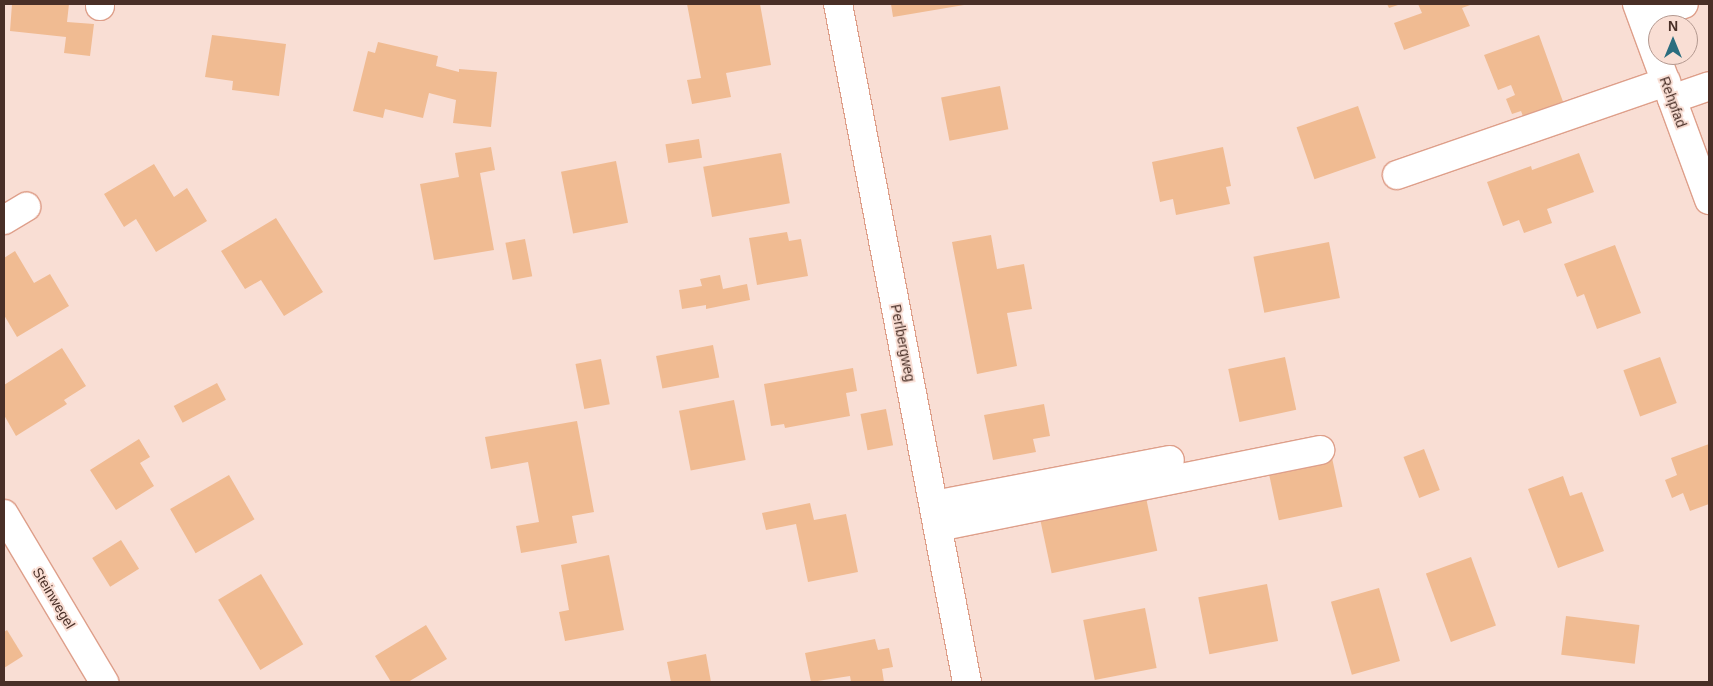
<!DOCTYPE html>
<style>
body{margin:0}
#map{position:relative;width:1713px;height:686px;overflow:hidden;background:#f9ded4;font-family:Arial,sans-serif}
div>[style]{position:absolute}
.building>*{inset:0;background:#f0bb92;transform-origin:0 0}
.roads{filter:drop-shadow(1px 0 #de9f8a) drop-shadow(-1px 0 #de9f8a) drop-shadow(0 1px #de9f8a) drop-shadow(0 -1px #de9f8a)}
.minor>*{height:28px;margin:-14px;padding:0 14px;transform-origin:14px;border-radius:14px;background:#fff}
span{translate:-50% -50%;white-space:nowrap;text-align:center;line-height:1.15;-webkit-text-stroke:4px #f9ded4;paint-order:stroke}
.street-label{font-size:14px;color:#492f27}
.frame{position:absolute;inset:0;border:5px solid #492f27;pointer-events:none}
.north{position:absolute;left:1648px;top:15px;width:50px;height:50px;box-sizing:border-box;background:#f9ded4;border:1px solid #b3988f;border-radius:50%;rotate:0deg;font-size:14px;font-weight:700;line-height:20px;text-align:center;color:#492f27}
.north::after{content:'';display:block;margin:auto;width:18px;height:22px;background:#2b6d7f;clip-path:polygon(50% 0,100% 100%,50% 72%,0 100%)}
</style>
<div id="map">
<div class="building">
<div style="clip-path:polygon(12px 4px,69px 4px,67px 22px,94px 24px,90px 56px,64px 53px,66px 37px,10px 31px)"></div>
<div style="clip-path:polygon(687px 4px,760px 4px,771px 65px,726px 73px,731px 97px,692px 104px,687px 80px,701px 78px)"></div>
<div style="clip-path:polygon(891px 4px,964px 4px,964px 5px,893px 17px)"></div>
<div style="clip-path:polygon(1387px 4px,1401px 4px,1389px 8px)"></div>
<div style="clip-path:polygon(1418px 4px,1473px 4px,1462px 8px,1470px 26px,1404px 50px,1394px 23px,1422px 13px)"></div>
<div style="clip-path:polygon(212px 35px,286px 44px,279px 96px,232px 90px,233px 81px,205px 77px)"></div>
<div style="clip-path:polygon(1539px 35px,1566px 110px,1526px 124px,1521px 111px,1512px 114px,1506px 99px,1515px 95px,1511px 85px,1498px 90px,1484px 55px)"></div>
<div style="clip-path:polygon(378px 42px,438px 56px,436px 66px,459px 72px,459px 69px,497px 72px,491px 127px,453px 123px,456px 100px,429px 93px,423px 118px,385px 109px,383px 118px,353px 111px,368px 51px,375px 53px)"></div>
<div style="left:1000px;top:86px;width:44px;height:60px;rotate:79deg"></div>
<div style="left:1358px;top:106px;width:55px;height:65px;rotate:71deg"></div>
<div style="left:699px;top:139px;width:19px;height:34px;rotate:81deg"></div>
<div style="clip-path:polygon(491px 147px,495px 170px,480px 173px,494px 250px,434px 260px,420px 184px,459px 177px,455px 153px)"></div>
<div style="clip-path:polygon(1223px 147px,1231px 186px,1226px 187px,1230px 204px,1176px 215px,1173px 199px,1160px 202px,1152px 162px)"></div>
<div style="left:781px;top:153px;width:51px;height:79px;rotate:80deg"></div>
<div style="clip-path:polygon(1579px 153px,1594px 192px,1547px 209px,1552px 223px,1524px 233px,1519px 220px,1503px 226px,1487px 182px,1531px 166px,1532px 170px)"></div>
<div style="left:616px;top:161px;width:63px;height:56px;rotate:79deg"></div>
<div style="clip-path:polygon(154px 164px,174px 197px,187px 188px,207px 221px,156px 252px,136px 219px,124px 227px,104px 194px)"></div>
<div style="clip-path:polygon(276px 218px,323px 292px,284px 316px,261px 280px,245px 289px,221px 251px)"></div>
<div style="clip-path:polygon(787px 232px,789px 241px,801px 239px,808px 276px,757px 285px,749px 238px)"></div>
<div style="clip-path:polygon(991px 235px,997px 269px,1024px 264px,1032px 309px,1007px 313px,1017px 366px,977px 374px,952px 242px)"></div>
<div style="left:525px;top:239px;width:38px;height:20px;rotate:79deg"></div>
<div style="left:1329px;top:242px;width:57px;height:77px;rotate:79deg"></div>
<div style="clip-path:polygon(1615px 245px,1641px 313px,1597px 329px,1584px 294px,1577px 297px,1564px 264px)"></div>
<div style="clip-path:polygon(15px 251px,34px 283px,50px 274px,69px 306px,17px 337px,4px 315px,4px 258px)"></div>
<div style="clip-path:polygon(720px 275px,723px 289px,747px 284px,750px 300px,706px 309px,706px 305px,682px 309px,679px 290px,702px 286px,700px 279px)"></div>
<div style="left:713px;top:345px;width:33px;height:58px;rotate:79deg"></div>
<div style="clip-path:polygon(62px 348px,86px 386px,64px 400px,67px 404px,16px 436px,4px 415px,4px 385px)"></div>
<div style="left:1285px;top:357px;width:54px;height:58px;rotate:78deg"></div>
<div style="left:1660px;top:357px;width:49px;height:39px;rotate:70deg"></div>
<div style="left:601px;top:359px;width:46px;height:26px;rotate:79deg"></div>
<div style="clip-path:polygon(853px 368px,857px 391px,846px 393px,850px 416px,785px 428px,784px 424px,771px 426px,764px 384px)"></div>
<div style="left:217px;top:383px;width:19px;height:49px;rotate:62deg"></div>
<div style="left:734px;top:400px;width:61px;height:56px;rotate:79deg"></div>
<div style="clip-path:polygon(1044px 404px,1050px 436px,1033px 439px,1036px 452px,993px 460px,984px 415px)"></div>
<div style="left:886px;top:409px;width:37px;height:26px;rotate:79deg"></div>
<div style="clip-path:polygon(577px 421px,594px 512px,572px 516px,577px 543px,521px 553px,516px 526px,539px 522px,528px 462px,491px 469px,485px 437px)"></div>
<div style="clip-path:polygon(139px 439px,150px 457px,140px 463px,154px 486px,116px 510px,90px 470px)"></div>
<div style="clip-path:polygon(1709px 444px,1709px 504px,1690px 511px,1683px 493px,1672px 498px,1665px 480px,1677px 475px,1671px 458px)"></div>
<div style="left:1424px;top:449px;width:44px;height:22px;rotate:69deg"></div>
<div style="left:1331px;top:453px;width:55px;height:65px;rotate:78deg"></div>
<div style="left:229px;top:475px;width:51px;height:68px;rotate:60deg"></div>
<div style="clip-path:polygon(1563px 476px,1570px 496px,1582px 492px,1604px 551px,1558px 568px,1528px 489px)"></div>
<div style="left:1145px;top:493px;width:59px;height:108px;rotate:78deg"></div>
<div style="clip-path:polygon(810px 503px,814px 520px,846px 514px,858px 572px,808px 582px,796px 524px,766px 530px,762px 513px)"></div>
<div style="left:121px;top:540px;width:34px;height:34px;rotate:58deg"></div>
<div style="clip-path:polygon(609px 555px,624px 630px,565px 641px,559px 612px,569px 610px,561px 565px)"></div>
<div style="left:1471px;top:557px;width:73px;height:48px;rotate:70deg"></div>
<div style="left:261px;top:574px;width:82px;height:50px;rotate:59deg"></div>
<div style="left:1267px;top:584px;width:58px;height:70px;rotate:79deg"></div>
<div style="left:1379px;top:588px;width:76px;height:50px;rotate:74deg"></div>
<div style="left:1145px;top:608px;width:61px;height:63px;rotate:79deg"></div>
<div style="left:1566px;top:616px;width:74px;height:39px;rotate:7deg"></div>
<div style="clip-path:polygon(426px 625px,447px 659px,408px 682px,391px 682px,375px 656px)"></div>
<div style="clip-path:polygon(7px 630px,23px 656px,4px 668px,4px 632px)"></div>
<div style="clip-path:polygon(875px 639px,878px 650px,889px 648px,893px 667px,882px 669px,884px 682px,851px 682px,850px 676px,811px 682px,805px 653px)"></div>
<div style="clip-path:polygon(706px 654px,711px 682px,671px 682px,667px 662px)"></div>
</div>
<div class="roads">
<div class="minor">
<div style="left:838px;top:4px;width:690px;rotate:79.23deg"></div>
<div style="left:1637px;top:4px;width:209px;rotate:69.8deg"></div>
<div style="left:100px;top:6px;width:2px;rotate:-90deg"></div>
<div style="left:1643px;top:18px;width:43px;rotate:-18.9deg"></div>
<div style="left:1672px;top:99px;width:39px;rotate:-19deg"></div>
<div style="left:1397px;top:175px;width:285px;rotate:-19.1deg"></div>
<div style="left:4px;top:220px;width:26px;rotate:-31deg"></div>
<div style="left:934px;top:505px;width:240px;rotate:-10.8deg"></div>
<div style="left:4px;top:514px;width:196px;rotate:59.2deg"></div>
<div style="left:938px;top:527px;width:390px;rotate:-11.4deg"></div>
</div>
</div>
<div class="street-label">
<span style="left:1673px;top:102px;rotate:70deg">Rehpfad</span>
<span style="left:903px;top:343px;rotate:79deg">Perlbergweg</span>
<span style="left:54px;top:598px;rotate:59deg">Steinwegel</span>
</div>
<div class="frame"></div>
<div class="north">N</div>
</div>
